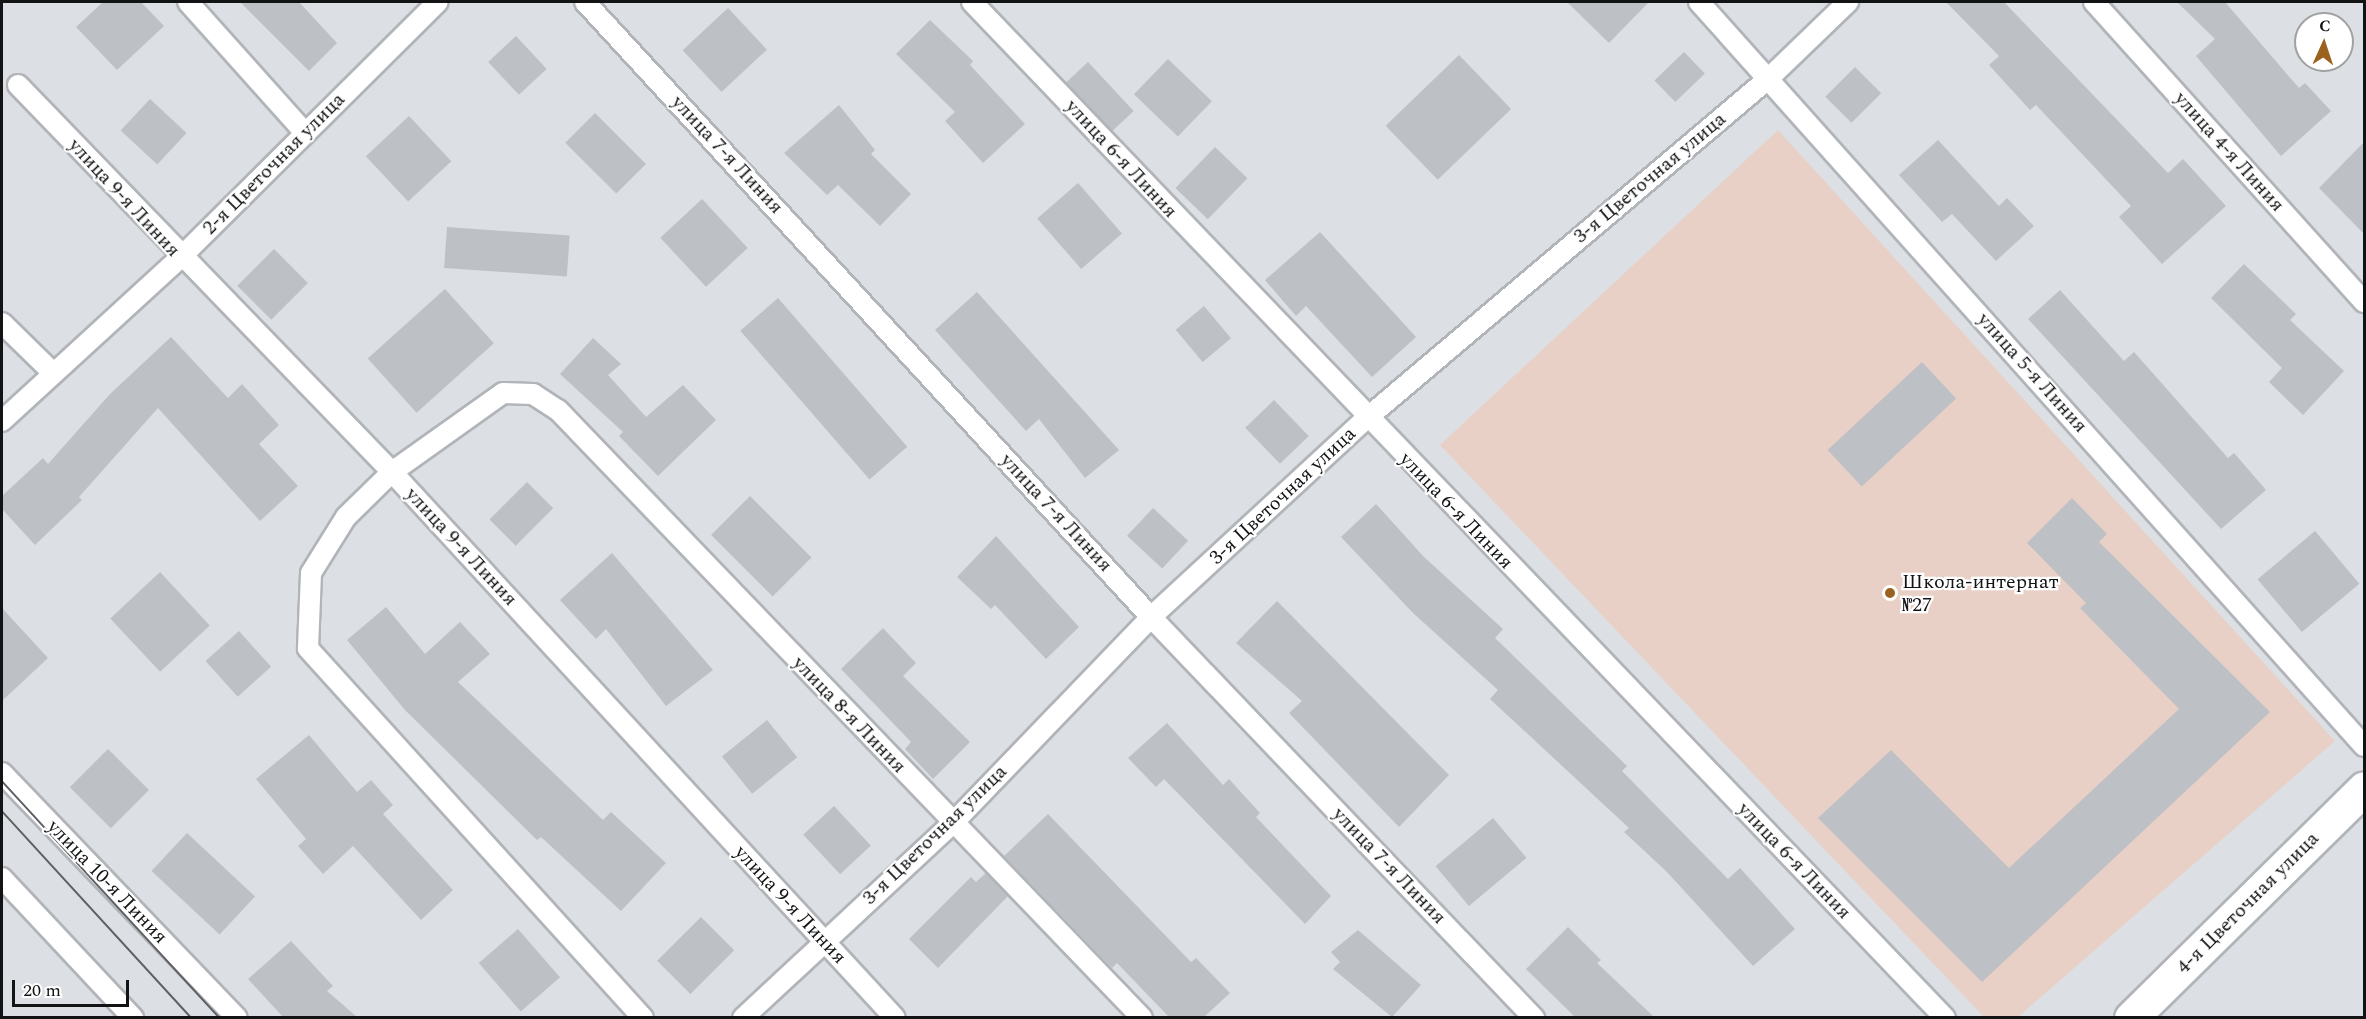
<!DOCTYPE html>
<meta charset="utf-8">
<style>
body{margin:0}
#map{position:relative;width:2366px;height:1019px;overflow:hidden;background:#dce0e4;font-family:Spectral,serif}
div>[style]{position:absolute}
.education>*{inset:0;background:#e8d0c7}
.building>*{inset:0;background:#bdc0c5;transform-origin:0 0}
.roads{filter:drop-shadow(2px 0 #b1b4b9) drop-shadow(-2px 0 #b1b4b9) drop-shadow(0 2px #b1b4b9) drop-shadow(0 -2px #b1b4b9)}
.service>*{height:20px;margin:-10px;padding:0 10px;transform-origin:10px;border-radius:10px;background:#fff}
.tertiary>*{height:33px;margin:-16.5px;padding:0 16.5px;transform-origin:16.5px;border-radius:16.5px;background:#fff}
.tram>*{height:1.5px;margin:-0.75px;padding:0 0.75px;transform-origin:0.75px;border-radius:0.75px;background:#5e6063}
.dots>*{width:16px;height:16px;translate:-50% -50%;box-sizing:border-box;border:3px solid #fff;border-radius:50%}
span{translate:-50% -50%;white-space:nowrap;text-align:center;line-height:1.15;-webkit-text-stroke:4.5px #fff;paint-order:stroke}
.street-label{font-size:20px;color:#111314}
.poi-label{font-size:20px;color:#111314}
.left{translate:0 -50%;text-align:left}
.frame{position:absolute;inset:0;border:3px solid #111314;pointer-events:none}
.north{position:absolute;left:2294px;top:12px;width:60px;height:60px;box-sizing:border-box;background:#fff;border:2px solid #a0a1a1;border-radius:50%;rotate:3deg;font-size:16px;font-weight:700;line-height:24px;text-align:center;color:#111314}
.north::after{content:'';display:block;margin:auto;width:21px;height:27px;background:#9a621e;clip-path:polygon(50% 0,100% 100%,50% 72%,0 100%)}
.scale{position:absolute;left:12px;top:980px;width:117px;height:27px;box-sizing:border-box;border:3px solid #111314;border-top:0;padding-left:8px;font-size:18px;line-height:21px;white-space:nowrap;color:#111314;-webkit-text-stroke:4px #fff;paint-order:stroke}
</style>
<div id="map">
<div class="education">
<div style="clip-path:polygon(1778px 130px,2335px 741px,2018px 1017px,1984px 1017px,1440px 445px)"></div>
</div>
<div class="building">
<div style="clip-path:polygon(103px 2px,141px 2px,164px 26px,117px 70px,76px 27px)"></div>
<div style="clip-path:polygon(240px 2px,299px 2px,337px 43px,309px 71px)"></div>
<div style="clip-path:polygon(1567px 2px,1649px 2px,1609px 43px)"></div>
<div style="clip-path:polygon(1946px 2px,2004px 2px,2168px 173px,2183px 159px,2226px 206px,2162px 264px,2119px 217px,2131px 206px,2036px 105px,2030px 110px,1989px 65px,1999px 56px)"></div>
<div style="clip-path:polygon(2177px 2px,2225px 2px,2299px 88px,2305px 83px,2331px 111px,2281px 156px,2196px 56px,2215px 39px)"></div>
<div style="left:728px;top:8px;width:57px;height:62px;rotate:47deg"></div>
<div style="clip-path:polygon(930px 20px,973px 61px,970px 65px,1025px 124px,983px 163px,945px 121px,955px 112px,896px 54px)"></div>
<div style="left:516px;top:36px;width:45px;height:38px;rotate:47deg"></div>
<div style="left:1684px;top:52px;width:30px;height:41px;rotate:46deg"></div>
<div style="left:1459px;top:55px;width:75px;height:102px;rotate:46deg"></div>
<div style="left:1168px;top:59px;width:61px;height:49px;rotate:44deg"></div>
<div style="left:1088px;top:62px;width:67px;height:30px;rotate:47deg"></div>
<div style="left:1855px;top:67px;width:37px;height:42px;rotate:45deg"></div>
<div style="left:150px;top:99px;width:50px;height:43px;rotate:43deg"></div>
<div style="clip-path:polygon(839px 105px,875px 150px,871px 154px,911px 194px,880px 226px,838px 185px,827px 195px,784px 153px)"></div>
<div style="left:595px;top:113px;width:72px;height:42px;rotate:45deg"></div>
<div style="left:409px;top:116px;width:62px;height:59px;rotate:47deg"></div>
<div style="clip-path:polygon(1938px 140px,1999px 206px,2007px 198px,2034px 226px,1996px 261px,1952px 214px,1942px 222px,1899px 175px)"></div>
<div style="clip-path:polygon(2364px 142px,2364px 234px,2319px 188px)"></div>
<div style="left:1215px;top:147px;width:45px;height:57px;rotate:44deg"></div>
<div style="left:1078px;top:183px;width:67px;height:54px;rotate:49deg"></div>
<div style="left:702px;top:199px;width:67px;height:57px;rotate:47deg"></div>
<div style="left:447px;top:227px;width:123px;height:41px;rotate:4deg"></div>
<div style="clip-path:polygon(1320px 232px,1416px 337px,1372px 377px,1306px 306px,1296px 316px,1265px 280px)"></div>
<div style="left:274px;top:249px;width:48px;height:52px;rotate:45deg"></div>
<div style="clip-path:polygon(2244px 264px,2296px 314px,2290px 320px,2344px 371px,2303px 415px,2269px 382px,2282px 368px,2211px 298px)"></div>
<div style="left:445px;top:289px;width:73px;height:104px;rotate:48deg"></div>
<div style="clip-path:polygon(2060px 290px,2124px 361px,2134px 352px,2228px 458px,2234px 453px,2266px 490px,2221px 529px,2028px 319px)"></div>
<div style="clip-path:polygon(977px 292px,1119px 450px,1085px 478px,1039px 419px,1026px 431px,935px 330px)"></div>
<div style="left:778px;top:298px;width:197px;height:50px;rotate:49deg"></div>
<div style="left:1204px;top:306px;width:42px;height:37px;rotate:50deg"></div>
<div style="clip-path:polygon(171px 337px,228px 398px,242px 384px,279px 425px,259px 444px,298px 486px,260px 521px,158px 408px,79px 497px,82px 500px,35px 545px,2px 509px,2px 496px,43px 458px,48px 464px,110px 394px)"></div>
<div style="clip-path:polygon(593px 338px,621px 364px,608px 375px,646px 417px,683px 385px,716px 420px,658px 476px,619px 436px,623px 432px,560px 374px)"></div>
<div style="left:1922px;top:362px;width:50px;height:129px;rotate:47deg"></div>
<div style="left:1274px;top:400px;width:50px;height:40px;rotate:46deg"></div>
<div style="left:527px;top:482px;width:37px;height:53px;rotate:45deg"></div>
<div style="left:750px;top:496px;width:87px;height:55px;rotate:45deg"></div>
<div style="clip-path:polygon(2072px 498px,2107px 534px,2099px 542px,2270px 712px,1982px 982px,1818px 818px,1891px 750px,2009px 868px,2179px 709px,2080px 608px,2086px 603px,2027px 543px)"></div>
<div style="clip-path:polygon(1376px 504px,1424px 557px,1503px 629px,1495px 638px,1627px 766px,1622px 771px,1728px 879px,1740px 868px,1795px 929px,1753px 966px,1667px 872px,1624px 832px,1629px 828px,1490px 699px,1498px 690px,1413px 613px,1341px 537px)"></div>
<div style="left:1153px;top:508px;width:48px;height:38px;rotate:43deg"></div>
<div style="left:2315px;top:531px;width:69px;height:75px;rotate:50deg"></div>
<div style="clip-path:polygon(996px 536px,1079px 627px,1046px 659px,995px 605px,991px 609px,957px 577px)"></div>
<div style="clip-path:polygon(612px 553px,713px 670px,666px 706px,606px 629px,596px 639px,560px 600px)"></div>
<div style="left:160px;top:572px;width:73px;height:68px;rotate:47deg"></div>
<div style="clip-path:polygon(1277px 601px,1449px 775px,1399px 827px,1289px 713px,1302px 701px,1236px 643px)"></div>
<div style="clip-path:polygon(386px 607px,425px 654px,460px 622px,490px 654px,458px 682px,603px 820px,611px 812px,666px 863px,621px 911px,541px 837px,537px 840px,405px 710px,347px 640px)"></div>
<div style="clip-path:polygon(2px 608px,48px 658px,2px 701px)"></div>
<div style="clip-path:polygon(883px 628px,916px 663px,903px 676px,970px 742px,933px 779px,905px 749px,911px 742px,841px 669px)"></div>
<div style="left:239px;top:631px;width:48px;height:45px;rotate:48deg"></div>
<div style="left:767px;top:720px;width:48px;height:58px;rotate:51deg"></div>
<div style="clip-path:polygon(1167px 723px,1223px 785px,1229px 779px,1260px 813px,1256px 817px,1331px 896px,1305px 924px,1164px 779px,1156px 787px,1128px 758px)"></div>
<div style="clip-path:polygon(309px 735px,357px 792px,371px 780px,393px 805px,383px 814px,453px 890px,421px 920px,353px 846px,323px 874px,298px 846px,306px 839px,256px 779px)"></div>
<div style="left:108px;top:749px;width:58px;height:54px;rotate:45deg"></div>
<div style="left:834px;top:806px;width:54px;height:42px;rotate:47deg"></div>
<div style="clip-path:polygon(1048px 814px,1191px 962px,1196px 958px,1230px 993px,1204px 1017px,1169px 1017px,1117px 963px,1112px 968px,1004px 856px)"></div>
<div style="left:1493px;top:818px;width:52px;height:75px;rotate:50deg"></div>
<div style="left:187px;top:833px;width:93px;height:52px;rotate:43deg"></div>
<div style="clip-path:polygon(986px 873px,1008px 896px,938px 968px,909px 939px,971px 877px,976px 882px)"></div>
<div style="left:701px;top:917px;width:47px;height:62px;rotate:45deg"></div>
<div style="clip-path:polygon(1568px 927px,1601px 960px,1597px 963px,1654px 1017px,1575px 1017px,1526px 969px)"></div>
<div style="left:518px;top:929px;width:64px;height:52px;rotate:49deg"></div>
<div style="clip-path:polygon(1358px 930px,1421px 985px,1392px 1017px,1333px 969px,1340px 962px,1331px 952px)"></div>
<div style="clip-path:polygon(291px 941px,333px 986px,327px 991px,357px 1017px,283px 1017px,248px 979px)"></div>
</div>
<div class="roads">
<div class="service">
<div style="left:188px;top:2px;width:176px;rotate:48.2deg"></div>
<div style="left:585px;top:2px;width:836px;rotate:47.38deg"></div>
<div style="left:1151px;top:617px;width:555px;rotate:46.32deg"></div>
<div style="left:972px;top:2px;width:1407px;rotate:46.24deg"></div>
<div style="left:1699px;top:2px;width:998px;rotate:48.21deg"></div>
<div style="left:2094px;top:2px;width:404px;rotate:48deg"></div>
<div style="left:18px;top:85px;width:538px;rotate:45.98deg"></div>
<div style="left:392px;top:472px;width:742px;rotate:47.35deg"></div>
<div style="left:2px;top:323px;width:71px;rotate:44.4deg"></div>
<div style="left:2px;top:421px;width:241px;rotate:-42.5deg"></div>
<div style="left:180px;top:258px;width:363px;rotate:-44.8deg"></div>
<div style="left:2px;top:773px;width:339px;rotate:46.2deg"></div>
<div style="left:2px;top:878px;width:192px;rotate:46.9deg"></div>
<div style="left:643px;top:1018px;width:499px;rotate:-132.2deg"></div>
<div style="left:308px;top:648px;width:75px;rotate:-87.7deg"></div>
<div style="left:311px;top:573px;width:66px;rotate:-58deg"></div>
<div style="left:346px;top:517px;width:64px;rotate:-44.4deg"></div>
<div style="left:392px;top:472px;width:136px;rotate:-35.4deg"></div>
<div style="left:503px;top:393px;width:30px;rotate:2deg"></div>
<div style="left:533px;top:394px;width:30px;rotate:33deg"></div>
<div style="left:558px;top:410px;width:843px;rotate:46.15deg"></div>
<div style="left:743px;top:1018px;width:285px;rotate:-42.9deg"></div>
<div style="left:952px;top:824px;width:287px;rotate:-46.1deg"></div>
<div style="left:1151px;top:617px;width:294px;rotate:-42.7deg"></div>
<div style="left:1367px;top:418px;width:527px;rotate:-40.22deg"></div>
<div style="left:1769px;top:78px;width:110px;rotate:-43.9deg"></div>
</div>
<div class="tertiary">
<div style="left:2131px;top:1018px;width:327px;rotate:-44.6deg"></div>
</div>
</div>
<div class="tram">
<div style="left:2px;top:781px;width:322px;rotate:47.4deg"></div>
<div style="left:2px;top:811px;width:281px;rotate:47.5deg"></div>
</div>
<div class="dots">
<div style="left:1890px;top:593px;background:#9a621e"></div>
</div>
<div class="street-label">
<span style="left:2229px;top:152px;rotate:48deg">улица 4-я Линия</span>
<span style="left:727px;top:155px;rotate:47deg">улица 7-я Линия</span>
<span style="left:1121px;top:159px;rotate:47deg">улица 6-я Линия</span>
<span style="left:274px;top:164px;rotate:-45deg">2-я Цветочная улица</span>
<span style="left:1650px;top:178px;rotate:-40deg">3-я Цветочная улица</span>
<span style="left:124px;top:198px;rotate:47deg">улица 9-я Линия</span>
<span style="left:2032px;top:373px;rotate:48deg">улица 5-я Линия</span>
<span style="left:1283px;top:496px;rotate:-43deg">3-я Цветочная улица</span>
<span style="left:1456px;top:511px;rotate:46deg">улица 6-я Линия</span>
<span style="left:1056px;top:513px;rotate:47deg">улица 7-я Линия</span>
<span style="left:461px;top:547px;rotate:47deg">улица 9-я Линия</span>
<span style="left:849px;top:715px;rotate:46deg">улица 8-я Линия</span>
<span style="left:935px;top:835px;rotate:-44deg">3-я Цветочная улица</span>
<span style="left:1794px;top:861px;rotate:46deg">улица 6-я Линия</span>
<span style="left:1389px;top:866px;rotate:46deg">улица 7-я Линия</span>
<span style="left:107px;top:882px;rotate:46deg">улица 10-я Линия</span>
<span style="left:2248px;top:903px;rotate:-45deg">4-я Цветочная улица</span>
<span style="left:790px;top:905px;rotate:47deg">улица 9-я Линия</span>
</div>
<div class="poi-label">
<span class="left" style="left:1902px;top:594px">Школа-интернат<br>№27</span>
</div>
<div class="frame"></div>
<div class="north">С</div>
<div class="scale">20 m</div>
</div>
